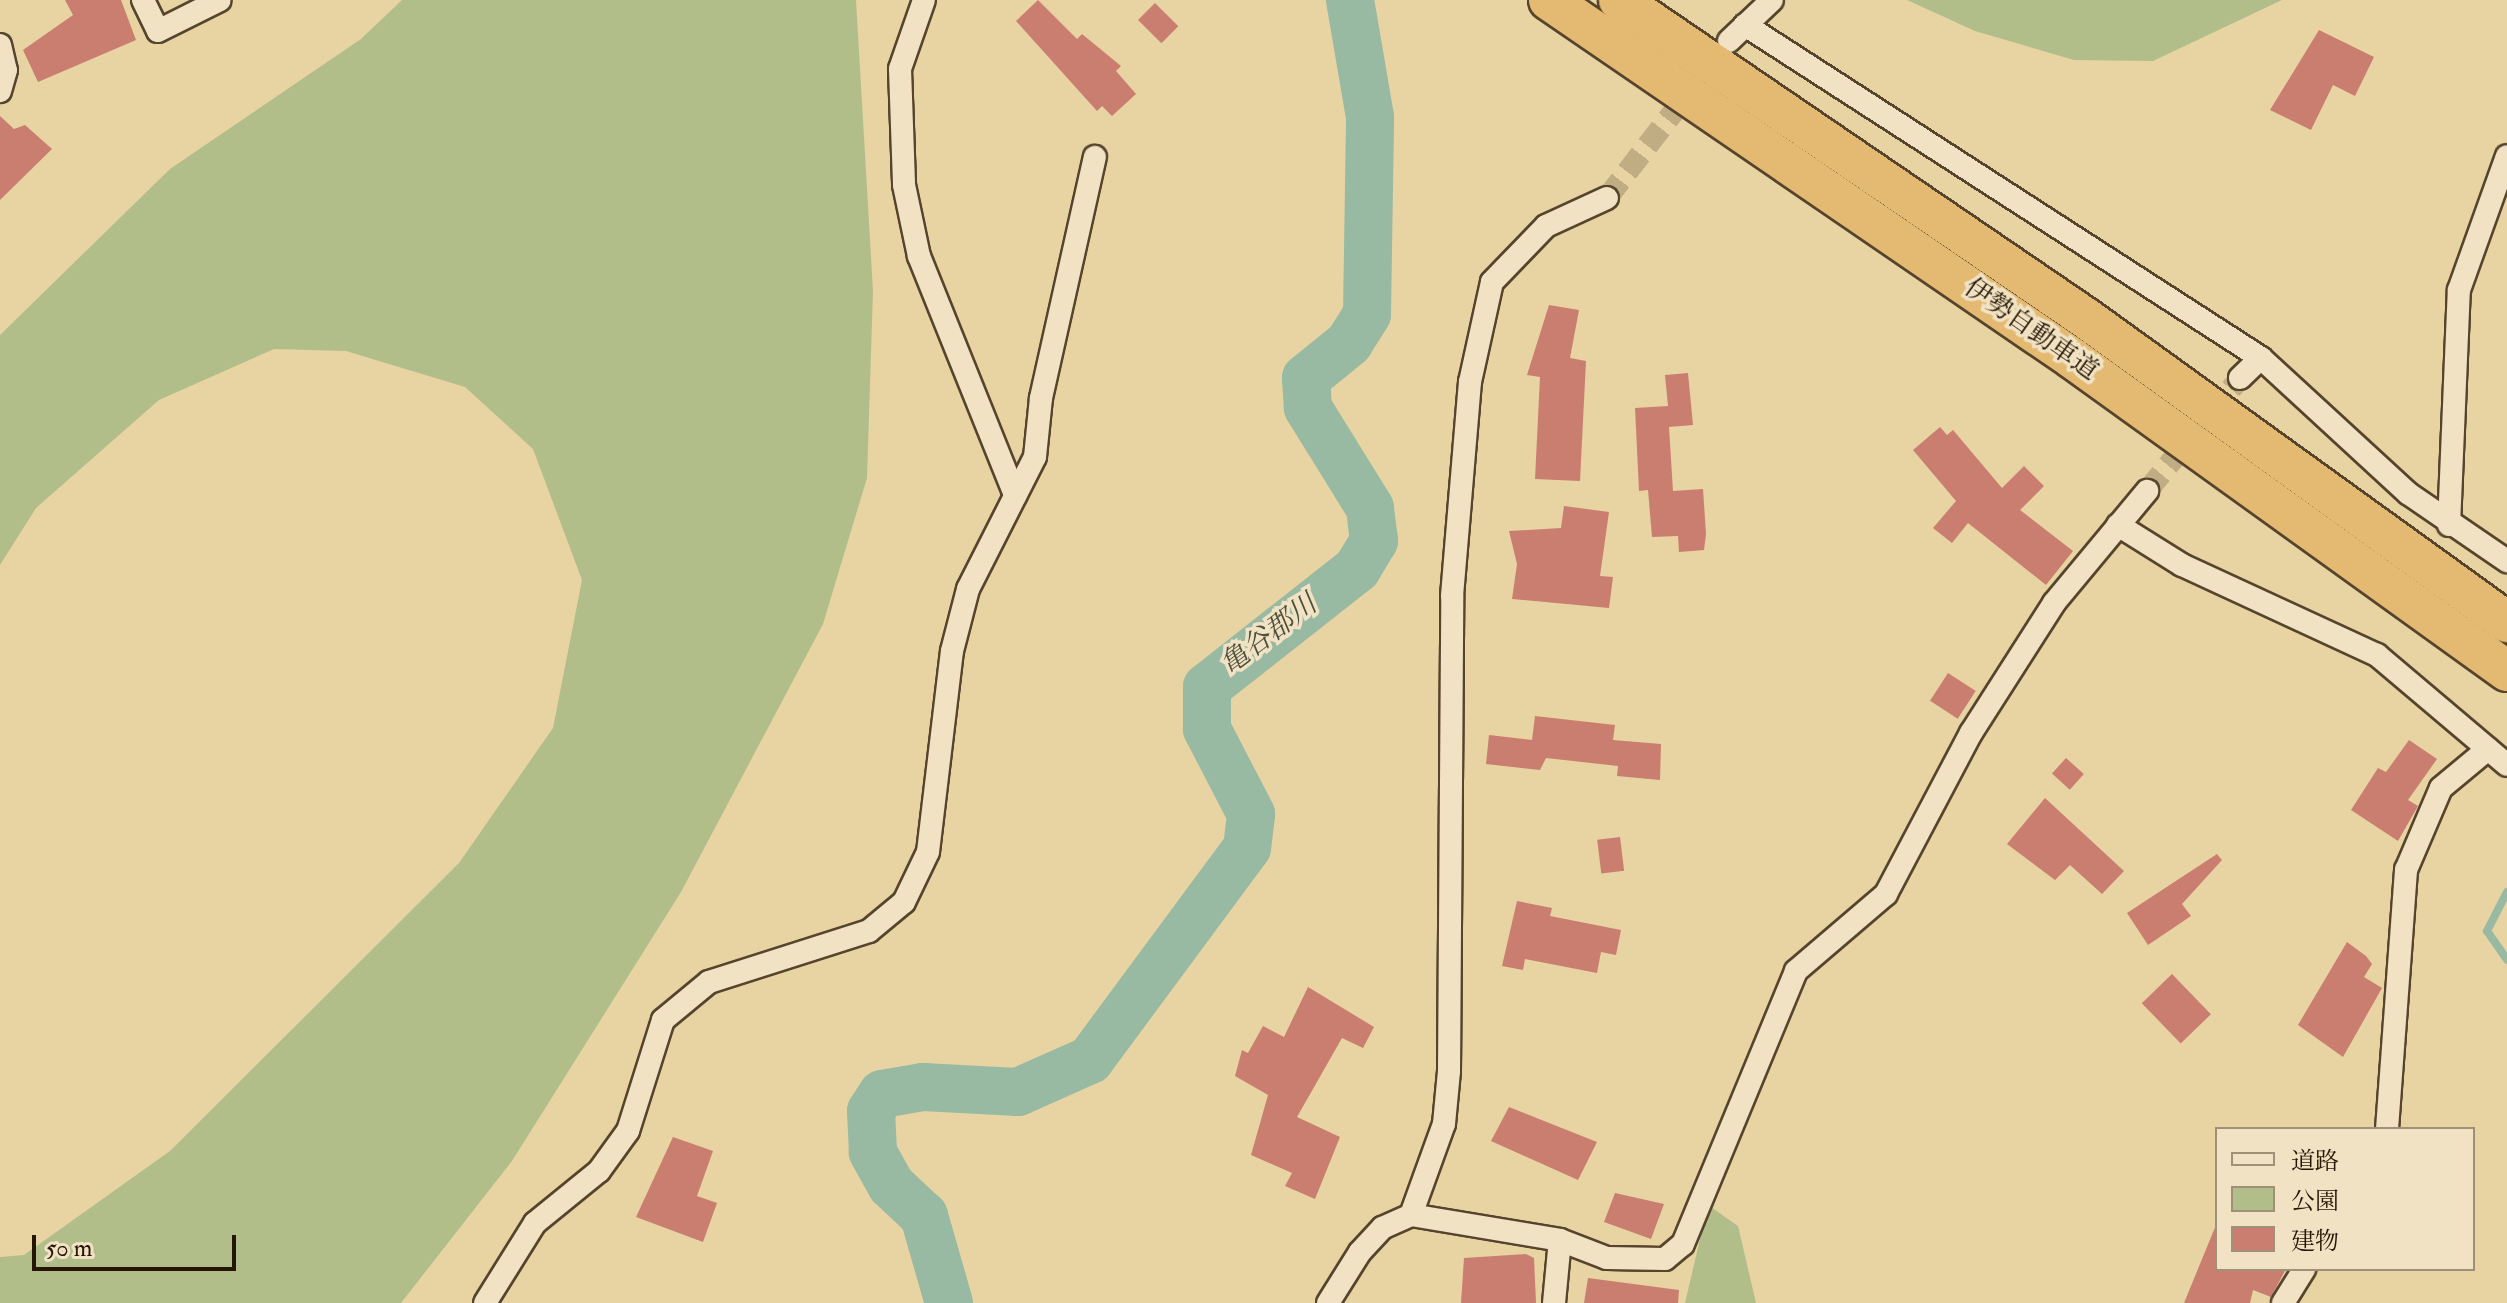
<!DOCTYPE html>
<meta charset="utf-8">
<style>
body{margin:0}
#map{position:relative;width:2507px;height:1303px;overflow:hidden;background:#e8d3a3;font-family:"IM FELL Double Pica","Noto Serif JP",serif}
div>[style]{position:absolute}
.green>*{inset:0;background:#b2be89}
.stream>*{height:8px;margin:-4px;padding:0 4px;transform-origin:4px;border-radius:4px;background:#98b9a2}
.river>*{height:48px;margin:-24px;padding:0 24px;transform-origin:24px;border-radius:24px;background:#98b9a2}
.building>*{inset:0;background:#ca7e70;transform-origin:0 0}
.minor-tunnel>*{height:22px;margin-top:-11px;transform-origin:0;background:repeating-linear-gradient(90deg,#c1ad83 0 22px,transparent 0 33px)}
.roads{filter:drop-shadow(2px 0 #56442c) drop-shadow(-2px 0 #56442c) drop-shadow(0 2px #56442c) drop-shadow(0 -2px #56442c)}
.minor>*{height:22px;margin:-11px;padding:0 11px;transform-origin:11px;border-radius:11px;background:#f0e2c3}
.motorway>*{height:40px;margin:-20px;padding:0 20px;transform-origin:20px;border-radius:20px;background:#e4ba72}
span{translate:-50% -50%;white-space:nowrap;text-align:center;line-height:1.15;-webkit-text-stroke:7px #f0e2c3;paint-order:stroke}
.street-label{font-size:26px;color:#251505}
.water-label{font-size:28px;color:#4d4e3c;font-style:italic}
.legend{position:absolute;left:2215px;top:1127px;width:260px;height:144px;box-sizing:border-box;background:#f0e2c3;border:2px solid #9f9077;margin:0;padding:10px 14px;list-style:none;font-size:24px;color:#251505}
.legend li{display:flex;align-items:center;gap:16px;height:40px}
.legend b{width:40px;border:2px solid #9f9077}
.scale{position:absolute;left:32px;top:1235px;width:204px;height:36px;box-sizing:border-box;border:4px solid #251505;border-top:0;padding-left:10px;font-size:24px;line-height:28px;white-space:nowrap;color:#251505;-webkit-text-stroke:6px #f0e2c3;paint-order:stroke}
</style>
<div id="map">
<div class="green">
<div style="clip-path:polygon(402px 0,856px 0,873px 291px,867px 478px,823px 624px,681px 892px,512px 1161px,401px 1303px,0 1303px,0 1257px,24px 1255px,170px 1151px,459px 863px,553px 728px,582px 580px,533px 449px,465px 387px,346px 351px,274px 349px,159px 400px,36px 508px,0 565px,0 335px,170px 169px,361px 39px)"></div>
<div style="clip-path:polygon(1907px 0,2282px 0,2153px 61px,2074px 60px,1975px 31px)"></div>
<div style="clip-path:polygon(1708px 1205px,1738px 1226px,1756px 1303px,1685px 1303px)"></div>
</div>
<div class="stream">
<div style="left:2507px;top:892px;width:44px;rotate:117.1deg"></div>
<div style="left:2487px;top:931px;width:35px;rotate:55deg"></div>
</div>
<div class="river">
<div style="left:949px;top:1303px;width:91px;rotate:-106deg"></div>
<div style="left:924px;top:1216px;width:45px;rotate:-136.8deg"></div>
<div style="left:891px;top:1185px;width:38px;rotate:-119deg"></div>
<div style="left:873px;top:1152px;width:41px;rotate:-92.8deg"></div>
<div style="left:871px;top:1111px;width:20px;rotate:-57deg"></div>
<div style="left:882px;top:1094px;width:42px;rotate:-9.7deg"></div>
<div style="left:923px;top:1087px;width:95px;rotate:3deg"></div>
<div style="left:1018px;top:1092px;width:79px;rotate:-24deg"></div>
<div style="left:1090px;top:1060px;width:264px;rotate:-53.5deg"></div>
<div style="left:1247px;top:848px;width:34px;rotate:-83deg"></div>
<div style="left:1251px;top:814px;width:96px;rotate:-117.4deg"></div>
<div style="left:1207px;top:729px;width:42px;rotate:-90deg"></div>
<div style="left:1207px;top:687px;width:191px;rotate:-38.2deg"></div>
<div style="left:1357px;top:569px;width:33px;rotate:-59deg"></div>
<div style="left:1374px;top:541px;width:33px;rotate:-97deg"></div>
<div style="left:1370px;top:508px;width:118px;rotate:-121.8deg"></div>
<div style="left:1308px;top:408px;width:30px;rotate:-94deg"></div>
<div style="left:1306px;top:378px;width:55px;rotate:-39.1deg"></div>
<div style="left:1349px;top:343px;width:34px;rotate:-58deg"></div>
<div style="left:1367px;top:314px;width:197px;rotate:-89.1deg"></div>
<div style="left:1370px;top:117px;width:119px;rotate:-99.7deg"></div>
</div>
<div class="building">
<div style="clip-path:polygon(65px 0,121px 0,136px 40px,38px 82px,23px 50px,73px 15px)"></div>
<div style="clip-path:polygon(1038px 0,1077px 39px,1082px 34px,1121px 66px,1116px 71px,1136px 94px,1112px 116px,1102px 106px,1097px 111px,1016px 21px)"></div>
<div style="left:1155px;top:3px;width:33px;height:24px;rotate:45deg"></div>
<div style="clip-path:polygon(2319px 30px,2374px 57px,2355px 96px,2333px 85px,2311px 130px,2270px 110px)"></div>
<div style="clip-path:polygon(0 116px,14px 129px,25px 125px,52px 149px,0 200px)"></div>
<div style="clip-path:polygon(1549px 305px,1579px 310px,1570px 358px,1586px 361px,1580px 481px,1535px 479px,1540px 377px,1527px 375px)"></div>
<div style="clip-path:polygon(1688px 373px,1693px 425px,1669px 427px,1673px 491px,1703px 489px,1706px 534px,1704px 550px,1679px 552px,1678px 536px,1652px 537px,1648px 490px,1639px 491px,1635px 408px,1668px 406px,1665px 375px)"></div>
<div style="clip-path:polygon(1940px 427px,1947px 435px,1953px 430px,2002px 488px,2024px 466px,2044px 486px,2020px 510px,2073px 551px,2046px 585px,1968px 523px,1952px 543px,1933px 528px,1956px 501px,1913px 450px)"></div>
<div style="clip-path:polygon(1564px 506px,1609px 512px,1600px 576px,1613px 577px,1609px 608px,1512px 599px,1517px 564px,1509px 531px,1561px 528px)"></div>
<div style="left:1948px;top:673px;width:33px;height:33px;rotate:33deg"></div>
<div style="clip-path:polygon(1535px 716px,1615px 725px,1613px 740px,1661px 744px,1660px 780px,1617px 776px,1618px 766px,1546px 758px,1540px 770px,1486px 764px,1489px 735px,1532px 740px)"></div>
<div style="clip-path:polygon(2409px 740px,2437px 759px,2408px 800px,2418px 806px,2398px 841px,2351px 810px,2378px 768px,2386px 772px)"></div>
<div style="left:2066px;top:758px;width:24px;height:21px;rotate:42deg"></div>
<div style="clip-path:polygon(2045px 798px,2124px 871px,2102px 894px,2070px 865px,2055px 880px,2007px 844px)"></div>
<div style="left:1620px;top:837px;width:34px;height:23px;rotate:83deg"></div>
<div style="clip-path:polygon(2217px 854px,2222px 860px,2182px 904px,2191px 916px,2148px 945px,2127px 913px)"></div>
<div style="clip-path:polygon(1517px 901px,1552px 908px,1550px 916px,1621px 930px,1616px 955px,1601px 952px,1597px 973px,1525px 959px,1523px 970px,1502px 966px)"></div>
<div style="clip-path:polygon(2347px 942px,2366px 956px,2372px 964px,2364px 977px,2382px 988px,2343px 1057px,2298px 1025px)"></div>
<div style="left:2172px;top:974px;width:56px;height:42px;rotate:46deg"></div>
<div style="clip-path:polygon(1308px 987px,1374px 1027px,1363px 1048px,1342px 1038px,1297px 1117px,1340px 1137px,1315px 1199px,1285px 1186px,1292px 1173px,1251px 1155px,1268px 1095px,1235px 1076px,1242px 1050px,1248px 1053px,1263px 1026px,1284px 1037px)"></div>
<div style="clip-path:polygon(1509px 1107px,1597px 1142px,1578px 1180px,1491px 1141px)"></div>
<div style="clip-path:polygon(673px 1137px,713px 1151px,697px 1196px,717px 1203px,703px 1242px,636px 1217px)"></div>
<div style="clip-path:polygon(1615px 1193px,1664px 1204px,1651px 1239px,1604px 1222px)"></div>
<div style="clip-path:polygon(2216px 1225px,2217px 1269px,2286px 1269px,2271px 1297px,2253px 1290px,2250px 1303px,2184px 1303px)"></div>
<div style="clip-path:polygon(1526px 1254px,1534px 1258px,1536px 1303px,1461px 1303px,1464px 1258px)"></div>
<div style="clip-path:polygon(1588px 1278px,1679px 1290px,1678px 1303px,1584px 1303px)"></div>
</div>
<div class="minor-tunnel">
<div style="left:1607px;top:198px;width:139px;rotate:-52.3deg"></div>
<div style="left:2147px;top:491px;width:146px;rotate:-50.5deg"></div>
</div>
<div class="roads">
<div class="minor">
<div style="left:143px;top:0;width:34px;rotate:64deg"></div>
<div style="left:158px;top:31px;width:69px;rotate:-26.6deg"></div>
<div style="left:924px;top:0;width:73px;rotate:109.2deg"></div>
<div style="left:900px;top:69px;width:116px;rotate:88deg"></div>
<div style="left:904px;top:185px;width:73px;rotate:78.1deg"></div>
<div style="left:919px;top:256px;width:258px;rotate:68.1deg"></div>
<div style="left:1745px;top:25px;width:614px;rotate:32.84deg"></div>
<div style="left:2261px;top:358px;width:201px;rotate:42.6deg"></div>
<div style="left:2409px;top:494px;width:119px;rotate:34.4deg"></div>
<div style="left:1729px;top:41px;width:59px;rotate:-43.6deg"></div>
<div style="left:0;top:45px;width:26px;rotate:77deg"></div>
<div style="left:6px;top:70px;width:22px;rotate:106deg"></div>
<div style="left:2240px;top:378px;width:29px;rotate:-44deg"></div>
<div style="left:2118px;top:525px;width:75px;rotate:32deg"></div>
<div style="left:2182px;top:565px;width:215px;rotate:24.8deg"></div>
<div style="left:2377px;top:655px;width:170px;rotate:40.2deg"></div>
<div style="left:2449px;top:525px;width:235px;rotate:-87.6deg"></div>
<div style="left:2459px;top:290px;width:142px;rotate:-70.3deg"></div>
<div style="left:2387px;top:1129px;width:260px;rotate:-85.8deg"></div>
<div style="left:2406px;top:870px;width:89px;rotate:-66.9deg"></div>
<div style="left:2441px;top:788px;width:61px;rotate:-39.7deg"></div>
<div style="left:1411px;top:1215px;width:97px;rotate:-70.1deg"></div>
<div style="left:1444px;top:1124px;width:53px;rotate:-84.6deg"></div>
<div style="left:1449px;top:1071px;width:475px;rotate:-89.6deg"></div>
<div style="left:1452px;top:596px;width:215px;rotate:-85.2deg"></div>
<div style="left:1470px;top:382px;width:102px;rotate:-77.6deg"></div>
<div style="left:1492px;top:282px;width:78px;rotate:-46deg"></div>
<div style="left:1546px;top:226px;width:67px;rotate:-24.7deg"></div>
<div style="left:485px;top:1303px;width:94px;rotate:-58deg"></div>
<div style="left:535px;top:1223px;width:82px;rotate:-39.1deg"></div>
<div style="left:599px;top:1171px;width:49px;rotate:-54.1deg"></div>
<div style="left:628px;top:1131px;width:116px;rotate:-72.5deg"></div>
<div style="left:663px;top:1020px;width:60px;rotate:-39.6deg"></div>
<div style="left:709px;top:982px;width:168px;rotate:-17.7deg"></div>
<div style="left:869px;top:931px;width:45px;rotate:-39.6deg"></div>
<div style="left:904px;top:902px;width:55px;rotate:-64.4deg"></div>
<div style="left:928px;top:852px;width:202px;rotate:-83.2deg"></div>
<div style="left:952px;top:651px;width:64px;rotate:-75.5deg"></div>
<div style="left:968px;top:589px;width:148px;rotate:-63.1deg"></div>
<div style="left:1035px;top:457px;width:59px;rotate:-84.2deg"></div>
<div style="left:1041px;top:398px;width:247px;rotate:-77.4deg"></div>
<div style="left:1328px;top:1303px;width:60px;rotate:-57.9deg"></div>
<div style="left:1360px;top:1252px;width:33px;rotate:-47deg"></div>
<div style="left:1382px;top:1228px;width:32px;rotate:-24deg"></div>
<div style="left:1411px;top:1215px;width:151px;rotate:9.5deg"></div>
<div style="left:1560px;top:1240px;width:50px;rotate:21deg"></div>
<div style="left:1607px;top:1258px;width:58px;rotate:1deg"></div>
<div style="left:1665px;top:1259px;width:23px;rotate:-40deg"></div>
<div style="left:1683px;top:1244px;width:295px;rotate:-67.5deg"></div>
<div style="left:1796px;top:971px;width:118px;rotate:-40.5deg"></div>
<div style="left:1886px;top:894px;width:182px;rotate:-62.2deg"></div>
<div style="left:1971px;top:733px;width:154px;rotate:-57.4deg"></div>
<div style="left:2054px;top:603px;width:146px;rotate:-50.3deg"></div>
<div style="left:1554px;top:1303px;width:63px;rotate:-84.6deg"></div>
<div style="left:2283px;top:1303px;width:40px;rotate:-58deg"></div>
</div>
<div class="motorway">
<div style="left:1549px;top:0;width:634px;rotate:34.39deg"></div>
<div style="left:2072px;top:358px;width:536px;rotate:35.74deg"></div>
<div style="left:1619px;top:0;width:566px;rotate:34.28deg"></div>
<div style="left:2087px;top:319px;width:518px;rotate:35.81deg"></div>
</div>
</div>
<div class="street-label">
<span style="left:2031px;top:330px;rotate:35deg">伊勢自動車道</span>
</div>
<div class="water-label">
<span style="left:1269px;top:635px;rotate:-37deg">亀谷郡川</span>
</div>
<ul class="legend">
<li><b style="height:10px;background:#f0e2c3"></b>道路</li>
<li><b style="height:22px;background:#b2be89"></b>公園</li>
<li><b style="height:22px;background:#ca7e70"></b>建物</li>
</ul>
<div class="scale">50 m</div>
</div>
